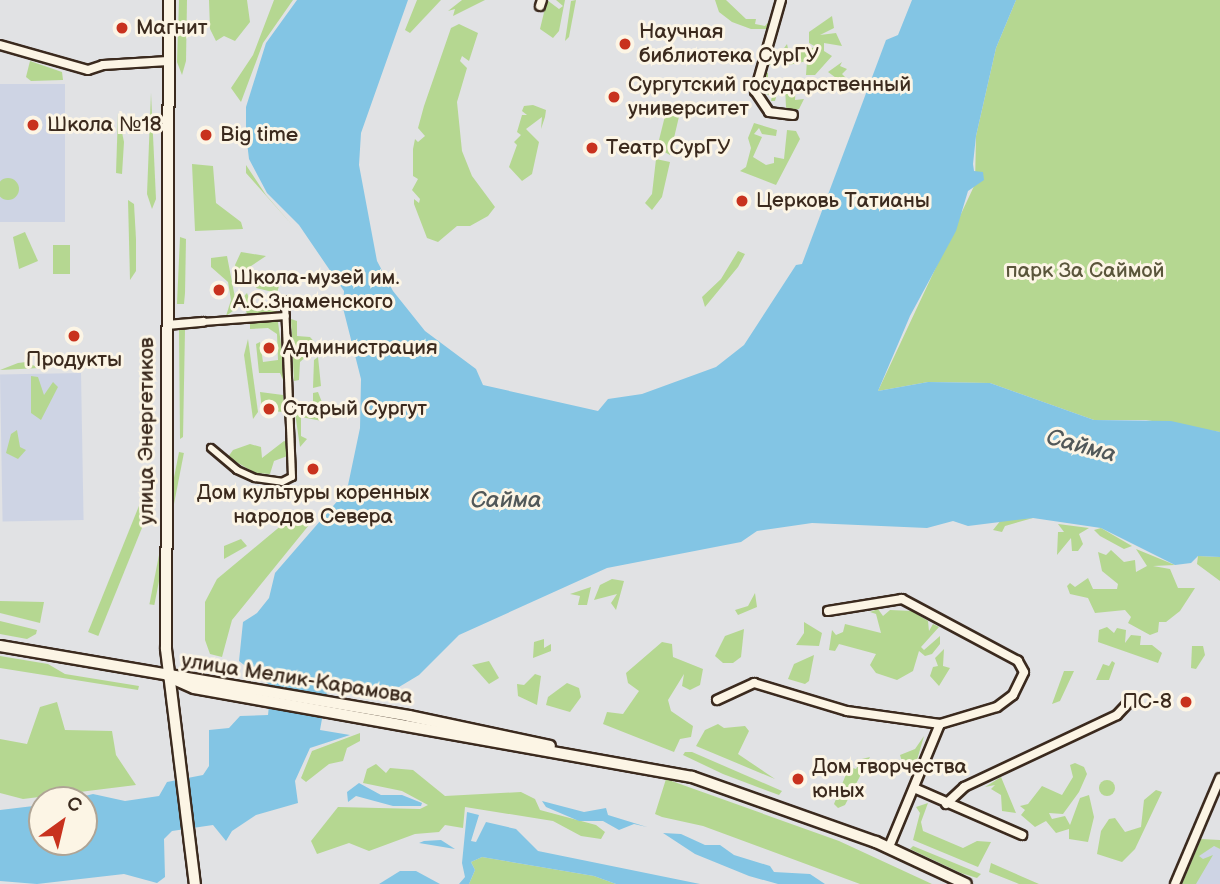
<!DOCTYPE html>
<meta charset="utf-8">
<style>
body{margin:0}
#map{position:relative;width:1220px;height:884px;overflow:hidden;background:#e1e2e4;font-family:"Balsamiq Sans",sans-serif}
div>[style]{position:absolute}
.built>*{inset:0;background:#ced4e4;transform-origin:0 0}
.green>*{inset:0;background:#b5d791;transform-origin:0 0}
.round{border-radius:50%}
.water>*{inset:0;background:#83c5e4}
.roads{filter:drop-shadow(2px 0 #3b2a1e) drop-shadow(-2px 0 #3b2a1e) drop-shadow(0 2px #3b2a1e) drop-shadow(0 -2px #3b2a1e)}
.pedestrian>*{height:6px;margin:-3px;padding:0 3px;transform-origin:3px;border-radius:3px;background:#fcf5e5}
.minor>*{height:8px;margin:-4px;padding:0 4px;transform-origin:4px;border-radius:4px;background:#fcf5e5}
.secondary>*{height:10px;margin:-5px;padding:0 5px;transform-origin:5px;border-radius:5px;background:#fcf5e5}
.dots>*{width:19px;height:19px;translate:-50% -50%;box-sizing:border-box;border:4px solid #fcf5e5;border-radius:50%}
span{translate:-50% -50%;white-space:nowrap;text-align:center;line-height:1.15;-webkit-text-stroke:6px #fcf5e5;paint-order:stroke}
.poi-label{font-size:21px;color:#3b2a1e}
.left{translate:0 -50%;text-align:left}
.right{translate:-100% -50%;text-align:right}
.park-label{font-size:21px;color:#5a553b}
.street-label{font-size:21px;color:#3b2a1e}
.water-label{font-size:23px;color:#515859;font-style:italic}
.north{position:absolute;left:28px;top:786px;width:70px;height:70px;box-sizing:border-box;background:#fcf5e5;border:2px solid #afa495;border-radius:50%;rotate:34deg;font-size:19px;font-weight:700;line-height:28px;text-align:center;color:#3b2a1e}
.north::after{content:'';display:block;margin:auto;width:24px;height:32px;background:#c8321e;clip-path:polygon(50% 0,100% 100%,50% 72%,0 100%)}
</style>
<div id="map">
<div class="built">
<div style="left:65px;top:84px;width:138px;height:65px;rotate:90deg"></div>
<div style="left:81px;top:373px;width:147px;height:81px;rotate:89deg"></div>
<div style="clip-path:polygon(1201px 839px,1220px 849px,1220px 884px,1182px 884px)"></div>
</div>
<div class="green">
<div style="clip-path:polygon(179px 0,187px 0,186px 61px,182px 75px,177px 62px)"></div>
<div style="clip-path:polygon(209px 0,247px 0,250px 22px,235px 41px,224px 36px,216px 41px,210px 29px)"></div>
<div style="clip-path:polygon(274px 0,293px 0,263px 43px,241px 102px,231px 88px,253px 55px)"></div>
<div style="clip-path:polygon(417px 0,441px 0,410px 33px,405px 30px)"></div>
<div style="clip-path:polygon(462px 0,485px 0,453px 16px,455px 9px,448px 11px)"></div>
<div style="clip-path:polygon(547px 0,559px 9px,563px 6px,556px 0,565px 0,559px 31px,553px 38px,540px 29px)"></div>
<div style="clip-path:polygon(576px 0,569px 37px,565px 41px,571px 1px)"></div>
<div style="clip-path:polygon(715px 0,726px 0,746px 19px,756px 19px,755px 24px,765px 26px,770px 20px,771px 25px,769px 29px,751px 29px,732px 22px,719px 12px)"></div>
<div style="clip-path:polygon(1016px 0,1220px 0,1220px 432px,1146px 420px,1094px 420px,990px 383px,928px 382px,878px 391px,975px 184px,976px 136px,996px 48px)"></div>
<div style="clip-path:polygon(832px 16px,834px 28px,820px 35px,836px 33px,842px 46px,824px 43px,824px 51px,832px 56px,815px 75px,806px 75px,807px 61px,784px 66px,775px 61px,765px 69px,770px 56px,779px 55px,787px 44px,789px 53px,816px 47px,809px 43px,809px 32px)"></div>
<div style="clip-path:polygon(459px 24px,478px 33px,469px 61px,462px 56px,460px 61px,467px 68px,457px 102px,462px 151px,472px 176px,495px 207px,488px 216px,470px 226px,457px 226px,438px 242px,427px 238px,414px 204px,414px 199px,419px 203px,420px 199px,412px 190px,418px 179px,413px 176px,413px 149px,415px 139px,418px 142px,425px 136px,418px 128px,424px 106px,451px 28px)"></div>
<div style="clip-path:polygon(30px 61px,62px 72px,63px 80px,31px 81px,26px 77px)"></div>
<div style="clip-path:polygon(842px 62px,840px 66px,847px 69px,842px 74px,846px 78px,843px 83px,828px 72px)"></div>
<div style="clip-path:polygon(764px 71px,768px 73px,768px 88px,779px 87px,775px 101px,771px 101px,772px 96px,763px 93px,760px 101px,757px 96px)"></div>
<div style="clip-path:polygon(788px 80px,796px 81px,795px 100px,804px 99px,799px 109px,789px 111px,786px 107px,785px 87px,791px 82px)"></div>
<div style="clip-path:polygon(151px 93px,156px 199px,152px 209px,147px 194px)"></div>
<div style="clip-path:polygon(533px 105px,546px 110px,545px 117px,541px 129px,542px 117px,526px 129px,539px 142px,532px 174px,522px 181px,509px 167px,517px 145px,514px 142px,521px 135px,517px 132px,522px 115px,527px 115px,522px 111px,524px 106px)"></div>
<div style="clip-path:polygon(674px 105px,681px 108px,670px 155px,657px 148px,667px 108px)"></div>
<div style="clip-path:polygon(118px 113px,124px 142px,122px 174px,116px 173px)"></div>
<div style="clip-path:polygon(754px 123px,777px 130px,776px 136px,762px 134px,759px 128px,754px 134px,762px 137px,753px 157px,766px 165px,774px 163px,774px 157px,784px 159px,787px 130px,796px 131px,800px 139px,776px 185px,740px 171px,746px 167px,751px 148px,748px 138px)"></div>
<div style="clip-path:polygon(656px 159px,670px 162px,662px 197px,652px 210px,645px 203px,652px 194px)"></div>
<div style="clip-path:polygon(192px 164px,213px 166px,216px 203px,241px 222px,243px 229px,195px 231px)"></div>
<div style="clip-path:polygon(246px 165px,266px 195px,293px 226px,246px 173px)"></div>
<div class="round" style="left:-3px;top:178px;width:22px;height:22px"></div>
<div style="clip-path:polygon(128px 200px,134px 204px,136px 239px,136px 271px,130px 280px)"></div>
<div style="clip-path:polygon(25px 232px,38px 261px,19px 269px,13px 237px)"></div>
<div style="clip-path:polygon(180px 237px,186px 239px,185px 293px,184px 304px,177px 304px)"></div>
<div style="left:53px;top:245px;width:17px;height:29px"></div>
<div style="clip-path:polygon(738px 251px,745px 254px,738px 267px,705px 307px,702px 297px,721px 279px)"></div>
<div style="clip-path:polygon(241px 252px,266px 256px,251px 266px,245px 273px,248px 286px,242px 287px,235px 265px)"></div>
<div style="clip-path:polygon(227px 256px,237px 308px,226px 316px,231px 300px,228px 282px,211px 267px,211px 258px)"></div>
<div style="clip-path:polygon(271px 278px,279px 286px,277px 293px,256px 288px,261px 279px)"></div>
<div style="clip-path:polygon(247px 293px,252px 306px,277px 310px,276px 314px,247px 314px,242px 298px)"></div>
<div style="clip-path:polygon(291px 319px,297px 321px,297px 336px,310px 337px,318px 346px,300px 362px,299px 380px,294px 381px)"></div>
<div style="clip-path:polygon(250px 321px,278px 322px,287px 389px,280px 373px,259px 373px,256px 344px,260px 342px,263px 362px,278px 360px,277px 334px,268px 328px,250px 329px)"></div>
<div style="clip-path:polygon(179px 328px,185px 330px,183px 437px,180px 439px)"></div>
<div style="clip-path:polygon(248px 339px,258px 412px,253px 419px,244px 355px)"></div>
<div style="clip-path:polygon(318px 357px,321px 386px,313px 388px,314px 360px)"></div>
<div style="clip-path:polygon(26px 362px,39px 368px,0 370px,18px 363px)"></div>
<div style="clip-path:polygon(31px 376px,38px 377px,44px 395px,53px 382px,58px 387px,41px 420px,31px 413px)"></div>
<div style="clip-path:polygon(260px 392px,283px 395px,288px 432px,283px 412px,262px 410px)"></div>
<div style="clip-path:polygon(318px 392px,325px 410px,322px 421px,301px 417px,301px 436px,307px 439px,300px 447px,294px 406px,313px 405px,313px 393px)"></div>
<div style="clip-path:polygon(17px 430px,20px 447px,26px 450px,18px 459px,6px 453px,11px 434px)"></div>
<div style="clip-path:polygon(284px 441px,290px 443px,290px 455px,274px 461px,270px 474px,255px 473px,228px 457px,233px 450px,250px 444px,261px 447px,262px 458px)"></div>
<div style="left:179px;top:452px;width:5px;height:155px;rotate:11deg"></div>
<div style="left:145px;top:491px;width:11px;height:152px;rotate:22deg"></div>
<div style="clip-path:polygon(301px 509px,309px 525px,232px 620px,222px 657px,210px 654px,205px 640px,205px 602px,217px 579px)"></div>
<div style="clip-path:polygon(1033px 518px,1005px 526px,1002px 532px,993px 530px,1001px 520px)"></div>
<div style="clip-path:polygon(1058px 524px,1089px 528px,1079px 534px,1083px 544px,1078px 551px,1072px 551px,1071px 538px,1057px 555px,1058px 532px,1064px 532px)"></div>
<div style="clip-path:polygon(1101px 528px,1132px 546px,1124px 549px,1100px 536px,1094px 530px)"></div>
<div style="clip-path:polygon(241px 539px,247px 546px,224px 559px,224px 546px)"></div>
<div style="clip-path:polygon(1136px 549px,1175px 565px,1153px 566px,1170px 569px,1178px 588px,1195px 588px,1180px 611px,1166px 622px,1159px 622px,1158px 632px,1150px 635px,1128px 623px,1131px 617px,1125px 610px,1095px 613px,1088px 598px,1070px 594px,1067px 586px,1070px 583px,1075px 587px,1088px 578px,1093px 589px,1117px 589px,1118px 584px,1102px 571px,1098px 552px,1106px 555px,1111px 550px,1124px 562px,1135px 560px,1136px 572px,1147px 566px)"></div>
<div style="clip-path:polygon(1198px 556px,1220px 557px,1220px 581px,1197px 564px)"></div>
<div style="clip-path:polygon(612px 579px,624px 581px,616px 610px,611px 603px,617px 594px,594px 600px,600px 585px)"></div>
<div style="clip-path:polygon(591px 587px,587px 605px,578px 605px,580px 596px,570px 594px)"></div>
<div style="clip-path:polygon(755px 593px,757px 607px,738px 615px,735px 610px,748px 606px)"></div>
<div style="clip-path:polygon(0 601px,44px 602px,40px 623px,0 613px)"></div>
<div style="clip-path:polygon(878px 609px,883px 616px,890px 610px,912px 611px,928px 621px,929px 631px,933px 624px,939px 627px,921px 647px,924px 650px,940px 636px,940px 644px,932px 654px,925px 656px,919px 651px,913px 671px,897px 680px,876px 673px,870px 665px,876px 654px,839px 644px,835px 651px,829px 650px,832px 630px,836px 635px,843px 632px,845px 624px,881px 633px,876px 614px,870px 612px)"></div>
<div style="clip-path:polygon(0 621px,37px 630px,36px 634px,27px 639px,0 634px)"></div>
<div style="clip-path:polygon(804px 622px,822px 633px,819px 646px,796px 645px,804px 633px)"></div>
<div style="clip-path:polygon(1107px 627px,1114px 633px,1117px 628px,1126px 630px,1125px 643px,1131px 635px,1141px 636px,1140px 645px,1152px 645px,1162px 653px,1158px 663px,1098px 642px,1099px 630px)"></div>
<div style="clip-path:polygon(744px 629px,741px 657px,733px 663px,723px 663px,715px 656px,725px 636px)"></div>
<div style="clip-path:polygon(544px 639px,544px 648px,551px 644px,551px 651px,533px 658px,534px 642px)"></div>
<div style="clip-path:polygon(662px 642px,672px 644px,673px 657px,703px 669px,700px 685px,690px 690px,682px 686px,684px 674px,668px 700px,671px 711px,693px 726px,691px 737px,680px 739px,674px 752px,603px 724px,607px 712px,623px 714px,639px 691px,628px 683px,626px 673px)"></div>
<div style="clip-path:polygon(1192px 646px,1203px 646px,1205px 655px,1196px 669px,1191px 668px)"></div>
<div style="clip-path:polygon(944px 649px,943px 666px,950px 668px,939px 686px,930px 676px,933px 667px,938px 666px,935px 658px)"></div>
<div style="clip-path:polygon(814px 655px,809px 681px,805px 684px,788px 679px,794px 664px)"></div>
<div style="clip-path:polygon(0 656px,48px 664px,65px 674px,139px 686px,138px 690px,0 668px)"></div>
<div style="clip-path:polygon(489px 661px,499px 678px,489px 684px,472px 665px)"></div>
<div style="clip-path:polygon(1112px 661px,1115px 663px,1109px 680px,1096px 680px,1103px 664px,1109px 666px)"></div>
<div style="clip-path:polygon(1064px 671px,1074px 671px,1060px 701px,1052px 704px)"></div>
<div style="clip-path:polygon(535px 674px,541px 676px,537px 705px,518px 696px,517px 684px,524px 685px)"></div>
<div style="clip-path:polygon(567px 683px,579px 688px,581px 697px,570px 712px,546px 705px,548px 697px)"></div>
<div style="clip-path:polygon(57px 702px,65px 730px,112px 731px,116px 755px,136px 785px,23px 799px,0 793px,0 739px,27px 744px,40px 707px)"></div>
<div style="clip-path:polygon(718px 724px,724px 728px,745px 726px,749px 731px,738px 754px,775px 779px,696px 746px,705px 730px)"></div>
<div style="clip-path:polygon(360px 733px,360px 741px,347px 748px,343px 761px,329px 764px,306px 782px,301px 778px,312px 751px)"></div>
<div style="clip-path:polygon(924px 736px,917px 760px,904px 768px,900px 755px,915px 749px)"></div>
<div style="clip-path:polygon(685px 752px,692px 752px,782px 791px,779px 795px,723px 774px,683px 755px)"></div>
<div style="clip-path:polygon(870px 757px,845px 805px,838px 808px,834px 804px,849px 767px,856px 769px,862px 759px)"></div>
<div style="clip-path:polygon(1075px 763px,1084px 767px,1087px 774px,1079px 792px,1063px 814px,1049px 813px,1052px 819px,1065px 816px,1070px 825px,1080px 798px,1089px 795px,1094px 817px,1088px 842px,1069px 839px,1069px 829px,1056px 833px,1046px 821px,1035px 827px,1021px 815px,1025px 810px,1020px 806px,1028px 804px,1042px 786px,1062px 795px,1073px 777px,1070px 765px)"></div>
<div style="clip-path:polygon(376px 764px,386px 773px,390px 768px,413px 770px,445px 796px,521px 792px,535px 799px,540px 810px,596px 825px,605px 832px,601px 839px,581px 836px,553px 821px,465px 807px,463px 828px,445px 825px,439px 832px,415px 834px,369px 851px,349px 843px,317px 854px,311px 841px,338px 807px,420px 809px,428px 805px,402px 791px,363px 783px,367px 769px)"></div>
<div style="clip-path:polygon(1001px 777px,1016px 813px,1002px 811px,1001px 795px,991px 789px,995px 785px,985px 787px)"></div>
<div style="clip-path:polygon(666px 779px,839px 841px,932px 884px,860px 884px,703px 826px,662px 817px,655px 814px)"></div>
<div class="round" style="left:1099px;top:780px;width:16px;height:16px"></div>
<div style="clip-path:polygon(1156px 790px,1162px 792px,1135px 849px,1122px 862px,1097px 854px,1101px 831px,1109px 819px,1115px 818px,1125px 832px,1141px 827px,1144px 800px)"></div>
<div style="clip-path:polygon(928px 803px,921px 822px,923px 831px,963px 848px,977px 841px,991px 842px,978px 867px,913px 840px,920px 813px,916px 807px)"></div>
<div style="clip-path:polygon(1201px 839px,1220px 840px,1220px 849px,1214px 846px,1199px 856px,1203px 859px,1213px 855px,1196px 884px,1182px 884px)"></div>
<div style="clip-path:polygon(913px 846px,981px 874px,977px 878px,961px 873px,910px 849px)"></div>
<div style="clip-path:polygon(482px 857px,594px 876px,616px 884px,469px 884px,475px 870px,471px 862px)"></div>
<div style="clip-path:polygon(991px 863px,1039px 884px,1040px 884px,1019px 884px,989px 872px)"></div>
</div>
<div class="water">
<div style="clip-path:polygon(297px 0,408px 0,361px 133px,359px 165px,377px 261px,393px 291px,425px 331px,476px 369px,483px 385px,598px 411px,608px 399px,642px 394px,716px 367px,744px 345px,796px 265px,802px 264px,886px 40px,898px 35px,912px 0,1016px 0,996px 48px,976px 136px,973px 164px,974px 171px,983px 172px,984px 180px,968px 191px,956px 231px,910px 316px,878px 391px,928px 382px,990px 383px,1094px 420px,1171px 421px,1220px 432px,1220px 557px,1198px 556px,1191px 563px,1175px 565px,1101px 528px,1033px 518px,968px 526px,953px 521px,927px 528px,812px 523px,757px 531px,741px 542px,607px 568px,459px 635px,419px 675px,394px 690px,373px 698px,327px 691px,320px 730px,350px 735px,310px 748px,295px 781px,298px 803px,256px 815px,232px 831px,226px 841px,213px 825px,172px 831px,164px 839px,165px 877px,157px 883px,124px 874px,37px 884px,0 881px,0 810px,42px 805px,42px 842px,84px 842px,84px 800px,69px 800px,93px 794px,125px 801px,159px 796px,167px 782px,203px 775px,209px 766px,209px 730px,229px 728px,240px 716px,268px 715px,271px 686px,239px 661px,243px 622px,257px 613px,269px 598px,275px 573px,347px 490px,360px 428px,361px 379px,343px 308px,344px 291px,299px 225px,267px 193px,249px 159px,246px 134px,246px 107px,266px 43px)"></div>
<div style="clip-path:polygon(359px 783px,381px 795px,402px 795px,422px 803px,421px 806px,393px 806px,356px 796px,348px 802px,347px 792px)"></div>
<div style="clip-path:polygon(542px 801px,584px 812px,606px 808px,608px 815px,647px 827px,634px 824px,619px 830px,603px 821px,579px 821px,546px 807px)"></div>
<div style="clip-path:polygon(467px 812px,479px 815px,471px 841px,476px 842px,486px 822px,516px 829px,538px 851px,700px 884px,616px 884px,594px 876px,482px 857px,471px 862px,475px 870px,469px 884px,459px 884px,465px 877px,462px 863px)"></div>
<div style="clip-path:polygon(663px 833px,681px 834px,705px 845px,720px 845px,734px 855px,770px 866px,774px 872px,810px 874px,825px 884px,778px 884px,749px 876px,695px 854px)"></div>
<div style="clip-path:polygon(441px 840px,455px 849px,419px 843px,424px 841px)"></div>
<div style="clip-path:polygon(400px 871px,416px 871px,440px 884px,379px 884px)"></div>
</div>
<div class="roads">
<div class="pedestrian">
<div style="left:203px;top:322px;width:83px;rotate:-4.1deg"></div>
<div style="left:211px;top:448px;width:34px;rotate:40deg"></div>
<div style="left:237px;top:470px;width:20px;rotate:24deg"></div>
<div style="left:255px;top:478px;width:27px;rotate:8deg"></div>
<div style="left:282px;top:482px;width:11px;rotate:-27deg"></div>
<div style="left:292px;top:477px;width:177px;rotate:-92.3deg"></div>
</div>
<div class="minor">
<div style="left:781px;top:0;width:95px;rotate:105.9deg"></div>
<div style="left:755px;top:91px;width:25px;rotate:56deg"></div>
<div style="left:769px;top:112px;width:24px;rotate:7deg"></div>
<div style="left:540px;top:6px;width:6px;rotate:-72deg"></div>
<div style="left:0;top:45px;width:91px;rotate:15.9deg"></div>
<div style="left:88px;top:70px;width:16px;rotate:-18deg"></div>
<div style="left:103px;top:65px;width:65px;rotate:-3.5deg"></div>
<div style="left:167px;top:325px;width:36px;rotate:-5deg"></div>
<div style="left:717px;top:700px;width:41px;rotate:-24.7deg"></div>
<div style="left:754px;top:683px;width:97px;rotate:16.8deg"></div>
<div style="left:847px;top:711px;width:94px;rotate:8deg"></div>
<div style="left:940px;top:724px;width:59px;rotate:-16.6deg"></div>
<div style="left:997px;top:707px;width:20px;rotate:-37deg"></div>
<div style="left:1013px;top:695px;width:25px;rotate:-64deg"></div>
<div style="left:1024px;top:672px;width:13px;rotate:-119deg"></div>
<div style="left:1018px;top:661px;width:132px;rotate:-151.9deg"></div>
<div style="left:902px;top:599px;width:75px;rotate:170.8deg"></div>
<div style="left:914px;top:788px;width:118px;rotate:23.5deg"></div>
<div style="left:946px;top:804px;width:25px;rotate:-43deg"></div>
<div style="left:964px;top:787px;width:169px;rotate:-25.2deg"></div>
<div style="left:1117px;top:715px;width:23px;rotate:-47deg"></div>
<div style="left:889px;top:847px;width:133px;rotate:-67.5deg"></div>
<div style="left:1175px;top:884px;width:115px;rotate:-67deg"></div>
</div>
<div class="secondary">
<div style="left:169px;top:0;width:649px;rotate:90.26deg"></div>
<div style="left:166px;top:649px;width:237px;rotate:83deg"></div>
<div style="left:0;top:646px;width:415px;rotate:9.7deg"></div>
<div style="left:409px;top:716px;width:144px;rotate:12deg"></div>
<div style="left:169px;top:677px;width:27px;rotate:24deg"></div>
<div style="left:194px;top:688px;width:506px;rotate:10.13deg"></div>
<div style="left:692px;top:777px;width:195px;rotate:19.5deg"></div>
<div style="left:876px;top:842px;width:99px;rotate:25deg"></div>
</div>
</div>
<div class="dots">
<div style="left:122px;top:28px;background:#c8321e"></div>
<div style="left:625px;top:44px;background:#c8321e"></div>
<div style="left:614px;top:97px;background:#c8321e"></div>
<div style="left:33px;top:125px;background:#c8321e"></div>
<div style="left:206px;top:135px;background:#c8321e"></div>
<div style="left:592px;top:148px;background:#c8321e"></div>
<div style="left:742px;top:201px;background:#c8321e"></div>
<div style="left:219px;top:290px;background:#c8321e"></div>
<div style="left:74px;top:336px;background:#c8321e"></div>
<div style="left:269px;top:348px;background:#c8321e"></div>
<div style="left:269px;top:409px;background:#c8321e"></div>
<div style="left:313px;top:469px;background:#c8321e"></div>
<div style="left:1186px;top:702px;background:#c8321e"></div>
<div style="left:798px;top:779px;background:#c8321e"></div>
</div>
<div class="poi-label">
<span class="left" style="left:136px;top:28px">Магнит</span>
<span class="left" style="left:639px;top:44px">Научная<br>библиотека СурГУ</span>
<span class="left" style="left:628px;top:97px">Сургутский государственный<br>университет</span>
<span class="left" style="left:47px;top:125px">Школа №18</span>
<span class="left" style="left:220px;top:135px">Big time</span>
<span class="left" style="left:606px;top:148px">Театр СурГУ</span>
<span class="left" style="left:756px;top:201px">Церковь Татианы</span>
<span class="left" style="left:233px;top:290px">Школа-музей им.<br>А.С.Знаменского</span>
<span class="left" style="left:283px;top:348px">Администрация</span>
<span style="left:74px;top:360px">Продукты</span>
<span class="left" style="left:283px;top:409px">Старый Сургут</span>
<span style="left:313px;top:505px">Дом культуры коренных<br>народов Севера</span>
<span class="right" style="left:1172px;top:702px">ПС-8</span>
<span class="left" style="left:812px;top:779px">Дом творчества<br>юных</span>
</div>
<div class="park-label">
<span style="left:1085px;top:271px">парк За Саймой</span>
</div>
<div class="street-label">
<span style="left:147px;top:431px;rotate:-90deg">улица Энергетиков</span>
<span style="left:297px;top:679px;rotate:9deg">улица Мелик-Карамова</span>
</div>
<div class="water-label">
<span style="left:1081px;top:446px;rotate:15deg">Сайма</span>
<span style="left:506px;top:500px">Сайма</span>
</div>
<div class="north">С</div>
</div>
